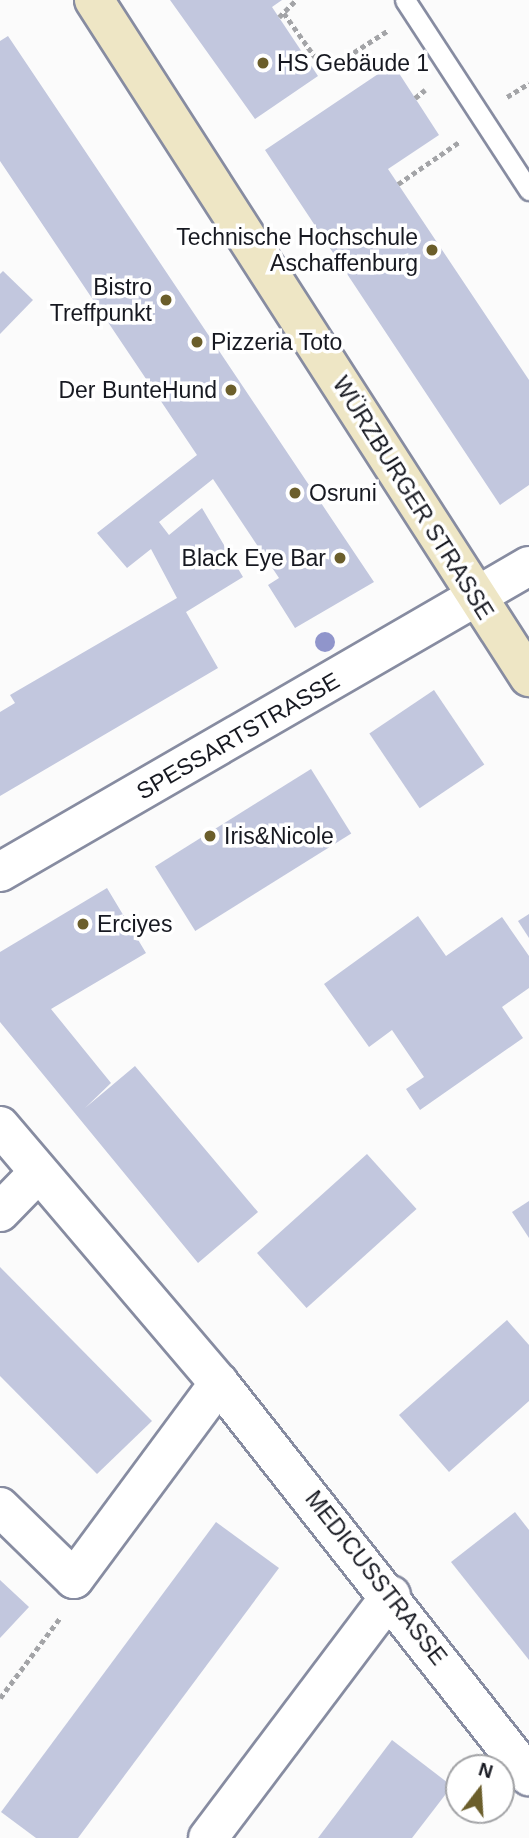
<!DOCTYPE html>
<meta charset="utf-8">
<style>
body{margin:0}
#map{position:relative;width:529px;height:1838px;overflow:hidden;background:#fbfbfb;font-family:Helvetica,sans-serif}
div>[style]{position:absolute}
.building>*{inset:0;background:#c2c7de;transform-origin:0 0}
.path>*{height:4.5px;margin-top:-2.25px;transform-origin:0;background:repeating-linear-gradient(90deg,#a3a4a7 0 5px,transparent 0 8.5px)}
.roads{filter:drop-shadow(2px 0 #878ca1) drop-shadow(-2px 0 #878ca1) drop-shadow(0 2px #878ca1) drop-shadow(0 -2px #878ca1)}
.service>*{height:19px;margin:-9.5px;padding:0 9.5px;transform-origin:9.5px;border-radius:9.5px;background:#fff}
.minor>*{height:38px;margin:-19px;padding:0 19px;transform-origin:19px;border-radius:19px;background:#fff}
.secondary>*{height:38px;margin:-19px;padding:0 19px;transform-origin:19px;border-radius:19px;background:#eee6c5}
.trees>*{width:20px;height:20px;margin:-10px;border-radius:50%;background:#9095cb}
.dots>*{width:19px;height:19px;translate:-50% -50%;box-sizing:border-box;border:4px solid #fff;border-radius:50%}
span{translate:-50% -50%;white-space:nowrap;text-align:center;line-height:1.15;-webkit-text-stroke:7px #fff;paint-order:stroke}
.poi-label{font-size:23px;color:#171921}
.left{translate:0 -50%;text-align:left}
.right{translate:-100% -50%;text-align:right}
.street-label{font-size:23px;color:#171921}
.north{position:absolute;left:445px;top:1754px;width:70px;height:70px;box-sizing:border-box;background:#fff;border:2px solid #a2a3a6;border-radius:50%;rotate:17deg;font-size:19px;font-weight:700;line-height:28px;text-align:center;color:#171921}
.north::after{content:'';display:block;margin:auto;width:24px;height:32px;background:#6b5e2b;clip-path:polygon(50% 0,100% 100%,50% 72%,0 100%)}
</style>
<div id="map">
<div class="building">
<div style="clip-path:polygon(170px 0,282px 0,272px 7px,318px 76px,255px 119px)"></div>
<div style="clip-path:polygon(8px 36px,374px 582px,295px 628px,268px 585px,279px 578px,213px 479px,159px 522px,169px 535px,202px 508px,243px 577px,186px 612px,218px 668px,0 796px,0 712px,15px 703px,10px 695px,177px 598px,151px 549px,127px 568px,97px 533px,197px 455px,0 161px,0 41px)"></div>
<div style="clip-path:polygon(393px 64px,439px 135px,388px 169px,529px 380px,529px 485px,500px 505px,265px 150px)"></div>
<div style="clip-path:polygon(3px 271px,33px 300px,0 334px,0 274px)"></div>
<div style="left:434px;top:690px;width:90px;height:78px;rotate:56deg"></div>
<div style="left:311px;top:769px;width:76px;height:184px;rotate:58deg"></div>
<div style="clip-path:polygon(107px 888px,146px 953px,51px 1009px,111px 1083px,85px 1108px,135px 1066px,258px 1212px,198px 1263px,0 1022px,0 952px)"></div>
<div style="clip-path:polygon(529px 914px,529px 938px,518px 921px)"></div>
<div style="clip-path:polygon(418px 916px,446px 956px,502px 917px,529px 956px,529px 988px,502px 1007px,523px 1038px,420px 1110px,406px 1089px,424px 1077px,392px 1030px,369px 1047px,324px 984px)"></div>
<div style="left:367px;top:1154px;width:74px;height:148px;rotate:48deg"></div>
<div style="clip-path:polygon(529px 1201px,529px 1238px,512px 1212px)"></div>
<div style="clip-path:polygon(0 1267px,152px 1421px,97px 1474px,0 1376px)"></div>
<div style="clip-path:polygon(507px 1320px,529px 1345px,529px 1401px,449px 1472px,399px 1415px)"></div>
<div style="clip-path:polygon(515px 1512px,529px 1530px,529px 1660px,451px 1562px)"></div>
<div style="clip-path:polygon(216px 1522px,279px 1568px,78px 1838px,36px 1838px,1px 1812px)"></div>
<div style="clip-path:polygon(0 1580px,29px 1607px,0 1638px)"></div>
<div style="clip-path:polygon(392px 1740px,452px 1786px,412px 1838px,318px 1838px)"></div>
</div>
<div class="path">
<div style="left:284px;top:13px;width:71px;rotate:54.7deg"></div>
<div style="left:325px;top:71px;width:74px;rotate:-32.8deg"></div>
<div style="left:279px;top:17px;width:24px;rotate:-45deg"></div>
<div style="left:507px;top:97px;width:26px;rotate:-32deg"></div>
<div style="left:415px;top:98px;width:13px;rotate:-39deg"></div>
<div style="left:398px;top:184px;width:74px;rotate:-34.5deg"></div>
<div style="left:0;top:1698px;width:99px;rotate:-53.2deg"></div>
</div>
<div class="roads">
<div class="service">
<div style="left:405px;top:0;width:227px;rotate:56.9deg"></div>
</div>
<div class="minor">
<div style="left:0;top:872px;width:611px;rotate:-30.05deg"></div>
<div style="left:0;top:1126px;width:338px;rotate:49.6deg"></div>
<div style="left:219px;top:1383px;width:501px;rotate:51.73deg"></div>
<div style="left:0;top:1212px;width:54px;rotate:-45.7deg"></div>
<div style="left:0;top:1507px;width:103px;rotate:44.2deg"></div>
<div style="left:74px;top:1579px;width:244px;rotate:-53.5deg"></div>
<div style="left:208px;top:1838px;width:304px;rotate:-53deg"></div>
</div>
<div class="secondary">
<div style="left:94px;top:0;width:805px;rotate:57.28deg"></div>
</div>
</div>
<div class="trees">
<div style="left:325px;top:642px"></div>
</div>
<div class="dots">
<div style="left:263px;top:63px;background:#6b5e2b"></div>
<div style="left:432px;top:250px;background:#6b5e2b"></div>
<div style="left:166px;top:300px;background:#6b5e2b"></div>
<div style="left:197px;top:342px;background:#6b5e2b"></div>
<div style="left:231px;top:390px;background:#6b5e2b"></div>
<div style="left:295px;top:493px;background:#6b5e2b"></div>
<div style="left:340px;top:558px;background:#6b5e2b"></div>
<div style="left:210px;top:836px;background:#6b5e2b"></div>
<div style="left:83px;top:924px;background:#6b5e2b"></div>
</div>
<div class="poi-label">
<span class="left" style="left:277px;top:63px">HS Gebäude 1</span>
<span class="right" style="left:418px;top:250px">Technische Hochschule<br>Aschaffenburg</span>
<span class="right" style="left:152px;top:300px">Bistro<br>Treffpunkt</span>
<span class="left" style="left:211px;top:342px">Pizzeria Toto</span>
<span class="right" style="left:217px;top:390px">Der BunteHund</span>
<span class="left" style="left:309px;top:493px">Osruni</span>
<span class="right" style="left:326px;top:558px">Black Eye Bar</span>
<span class="left" style="left:224px;top:836px">Iris&amp;Nicole</span>
<span class="left" style="left:97px;top:924px">Erciyes</span>
</div>
<div class="street-label">
<span style="left:413px;top:498px;rotate:58deg">WÜRZBURGER STRASSE</span>
<span style="left:238px;top:736px;rotate:-30deg">SPESSARTSTRASSE</span>
<span style="left:376px;top:1578px;rotate:52deg">MEDICUSSTRASSE</span>
</div>
<div class="north">N</div>
</div>
